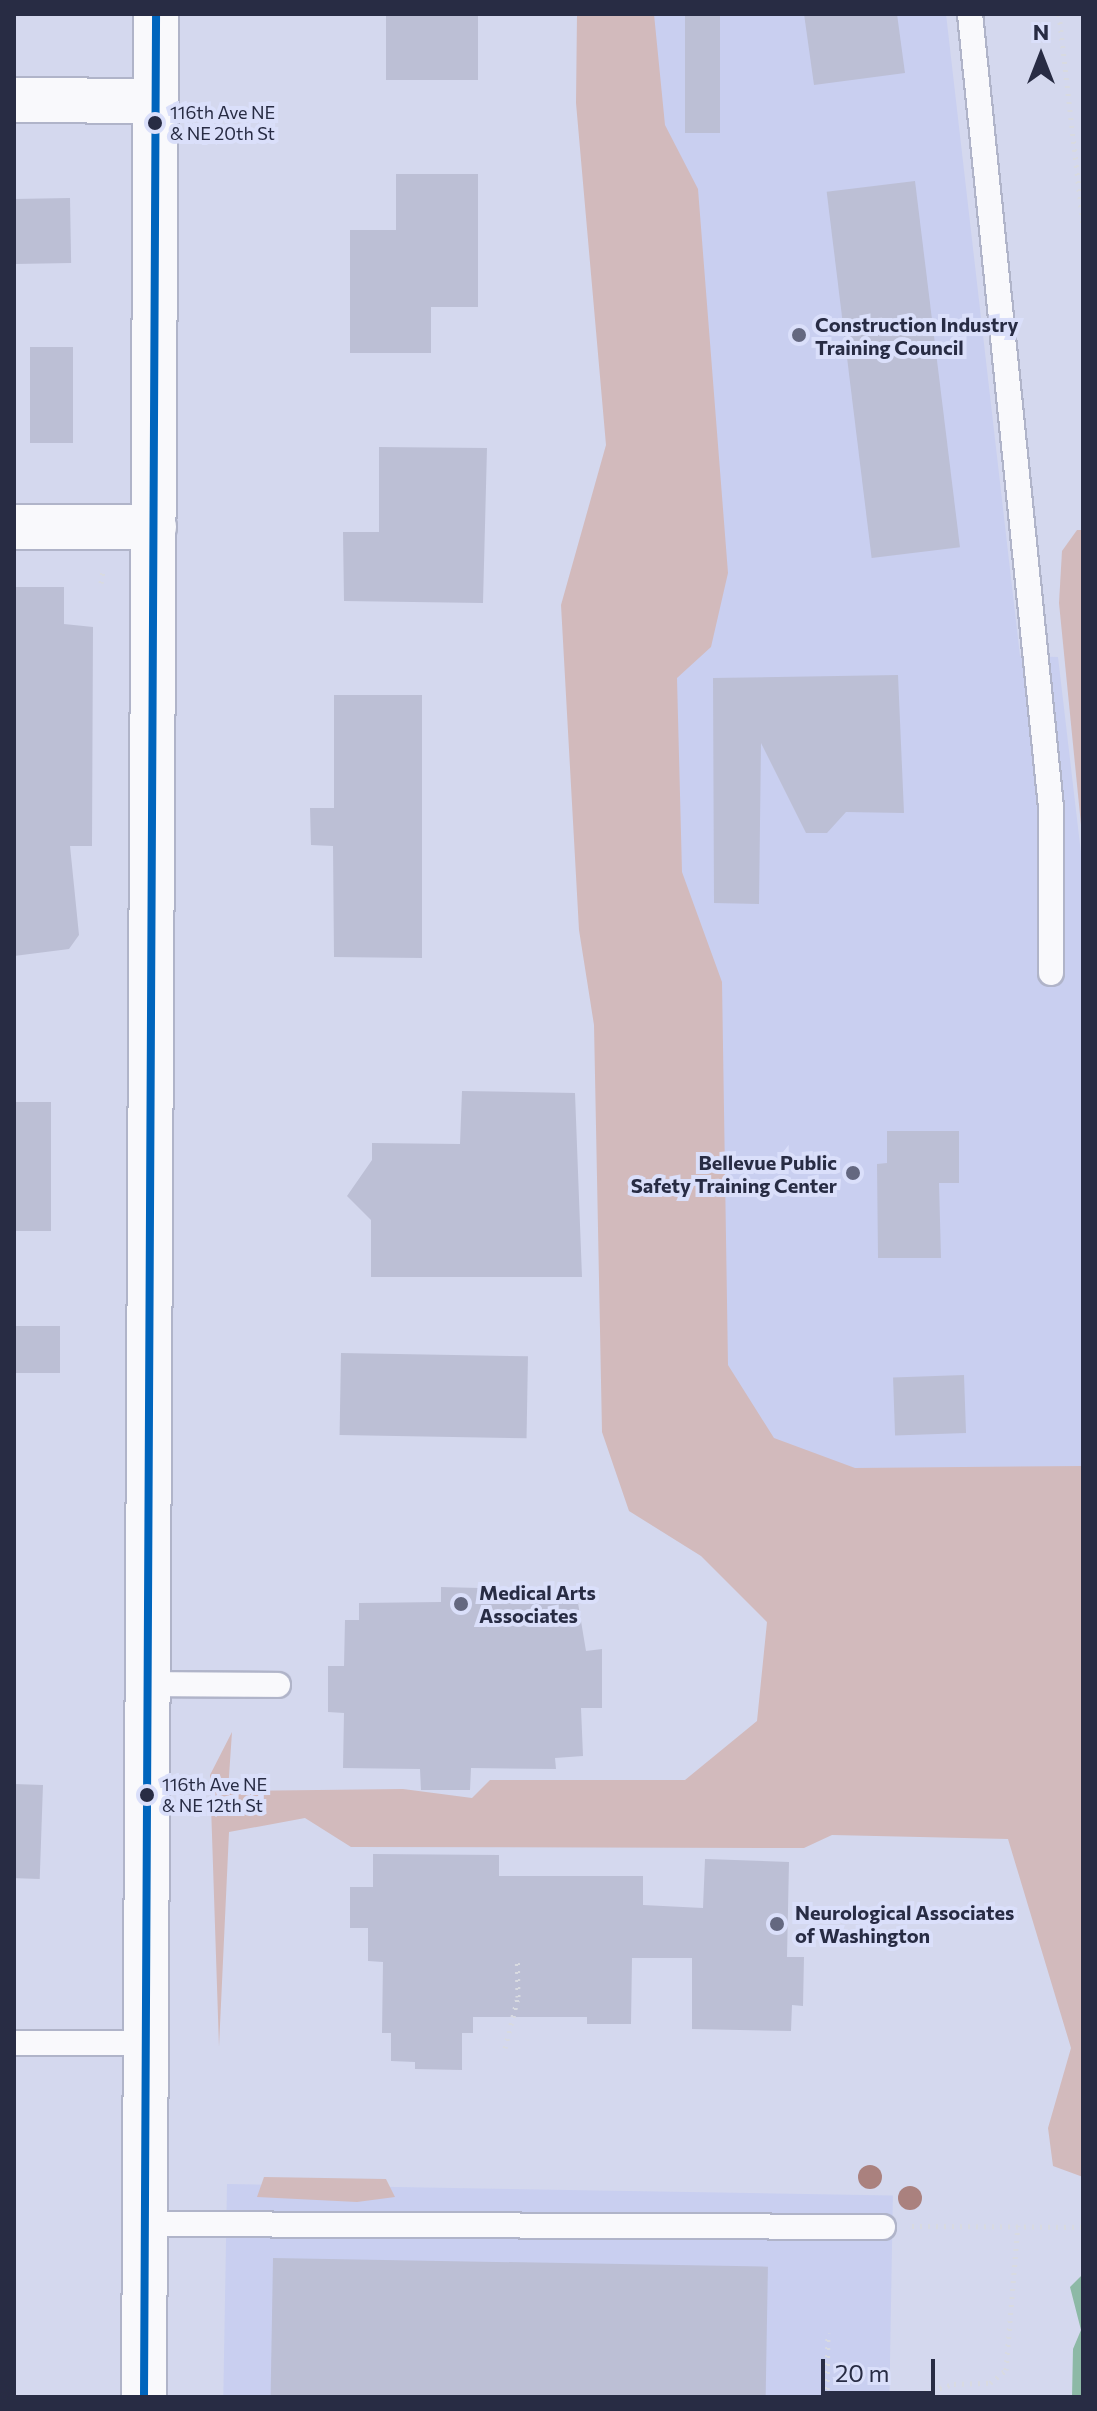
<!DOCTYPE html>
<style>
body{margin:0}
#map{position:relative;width:1097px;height:2411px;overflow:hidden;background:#d4d8ee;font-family:Commissioner,sans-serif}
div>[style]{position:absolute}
.built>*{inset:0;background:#c9cff0;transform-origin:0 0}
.green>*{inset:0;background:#d2babc}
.water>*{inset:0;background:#8db9a6}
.building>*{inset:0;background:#bcbfd5;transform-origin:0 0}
.path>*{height:5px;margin-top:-2.5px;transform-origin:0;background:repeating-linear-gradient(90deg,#d8dae1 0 2px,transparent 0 8px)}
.roads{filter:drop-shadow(2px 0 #b0b4c9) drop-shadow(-2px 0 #b0b4c9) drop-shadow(0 2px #b0b4c9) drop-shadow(0 -2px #b0b4c9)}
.service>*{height:24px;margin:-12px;padding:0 12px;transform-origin:12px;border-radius:12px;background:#f9f9fc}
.minor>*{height:44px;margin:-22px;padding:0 22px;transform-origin:22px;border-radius:22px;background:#f9f9fc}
.secondary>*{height:44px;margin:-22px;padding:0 22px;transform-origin:22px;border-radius:22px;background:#f9f9fc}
.bus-1>*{height:8px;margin:-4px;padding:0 4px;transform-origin:4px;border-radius:4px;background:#0065bd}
.trees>*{width:24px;height:24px;margin:-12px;border-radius:50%;background:#aa817e}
.dots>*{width:22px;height:22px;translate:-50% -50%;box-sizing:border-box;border:4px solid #dadffa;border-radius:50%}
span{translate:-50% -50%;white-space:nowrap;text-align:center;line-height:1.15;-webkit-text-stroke:8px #dadffa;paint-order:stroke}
.bus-label{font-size:18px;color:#282c44}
.left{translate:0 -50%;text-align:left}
.poi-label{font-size:20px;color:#282c44;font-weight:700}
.right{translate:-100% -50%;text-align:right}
.frame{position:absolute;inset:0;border:16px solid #282c44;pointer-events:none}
.north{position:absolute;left:1001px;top:16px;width:80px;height:80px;-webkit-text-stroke:6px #dadffa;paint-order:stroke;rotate:0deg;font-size:22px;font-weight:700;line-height:32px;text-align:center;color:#282c44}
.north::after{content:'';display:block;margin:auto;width:28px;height:36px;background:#282c44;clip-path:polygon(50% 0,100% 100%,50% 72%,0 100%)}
.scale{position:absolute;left:821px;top:2359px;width:114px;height:36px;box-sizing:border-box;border:4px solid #282c44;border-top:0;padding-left:10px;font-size:24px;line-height:28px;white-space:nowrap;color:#282c44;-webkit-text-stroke:6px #dadffa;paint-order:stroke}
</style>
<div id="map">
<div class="built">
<div style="clip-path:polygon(610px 14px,946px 14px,1020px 656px,1058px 657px,1083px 870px,1083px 1476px,626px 1480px)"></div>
<div style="left:227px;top:2184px;width:666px;height:213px;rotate:1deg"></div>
</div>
<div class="green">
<div style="clip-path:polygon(577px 14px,654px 14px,665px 125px,698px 189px,728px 573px,711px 647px,677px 678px,682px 872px,722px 982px,728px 1365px,774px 1438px,855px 1468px,1083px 1466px,1083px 2177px,1053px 2166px,1048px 2128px,1071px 2048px,1008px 1839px,832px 1835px,804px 1848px,351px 1847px,305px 1818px,229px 1832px,219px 2047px,210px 1775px,232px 1732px,228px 1791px,403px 1789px,472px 1798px,490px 1780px,685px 1780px,757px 1721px,767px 1622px,701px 1556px,629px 1511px,602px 1432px,594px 1025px,579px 930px,561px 605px,606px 445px,576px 103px)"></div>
<div style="clip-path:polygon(1077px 530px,1083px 530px,1083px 845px,1059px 603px,1062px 551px)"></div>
<div style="clip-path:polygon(264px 2177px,386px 2179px,395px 2197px,357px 2202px,257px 2197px)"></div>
</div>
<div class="water">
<div style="clip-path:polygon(1083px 2274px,1083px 2397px,1072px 2397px,1073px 2349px,1081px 2330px,1070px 2287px)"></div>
</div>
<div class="building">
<div style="left:386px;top:14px;width:92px;height:66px"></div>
<div style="left:685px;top:14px;width:35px;height:119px"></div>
<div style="clip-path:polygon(804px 14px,897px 14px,905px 73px,814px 85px)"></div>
<div style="clip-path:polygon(396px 174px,478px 174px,478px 307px,431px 307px,431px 353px,350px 353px,350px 230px,396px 230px)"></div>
<div style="left:915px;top:181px;width:369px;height:89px;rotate:83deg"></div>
<div style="left:70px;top:198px;width:65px;height:56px;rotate:89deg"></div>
<div style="left:30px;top:347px;width:43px;height:96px"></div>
<div style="clip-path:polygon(379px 447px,487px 448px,483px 603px,344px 601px,343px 532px,379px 532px)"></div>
<div style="clip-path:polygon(14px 587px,64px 587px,64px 624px,93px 627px,92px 846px,70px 846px,79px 935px,69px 949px,14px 956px)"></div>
<div style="clip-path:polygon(898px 675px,904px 813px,846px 812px,827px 833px,806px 833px,761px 743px,759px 904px,714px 903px,713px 678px)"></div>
<div style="clip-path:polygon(334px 695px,422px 695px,422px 958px,334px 957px,333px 846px,311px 845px,310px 808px,334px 808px)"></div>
<div style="clip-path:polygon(462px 1091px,575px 1093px,582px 1277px,371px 1277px,371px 1220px,347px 1196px,372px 1160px,372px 1143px,460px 1144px)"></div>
<div style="left:14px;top:1102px;width:37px;height:129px"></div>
<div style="clip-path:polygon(887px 1131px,959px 1131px,959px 1183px,939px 1183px,941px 1258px,878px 1258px,877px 1164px,887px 1163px)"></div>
<div style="left:14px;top:1326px;width:46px;height:47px"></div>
<div style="left:341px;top:1353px;width:187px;height:82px;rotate:1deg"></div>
<div style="left:964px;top:1375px;width:58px;height:71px;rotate:88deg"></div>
<div style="clip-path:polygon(441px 1587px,479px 1588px,479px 1600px,578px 1603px,586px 1651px,602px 1649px,602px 1708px,581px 1708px,583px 1756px,555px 1758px,556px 1769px,471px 1768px,470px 1790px,421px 1790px,420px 1769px,343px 1768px,344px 1713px,328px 1712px,328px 1666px,344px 1666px,345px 1620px,359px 1620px,359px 1603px,441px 1602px)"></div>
<div style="left:14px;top:1784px;width:29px;height:94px;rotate:2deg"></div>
<div style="clip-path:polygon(373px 1854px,499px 1855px,499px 1876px,643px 1876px,643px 1905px,703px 1908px,705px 1859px,789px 1862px,787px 1957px,804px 1957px,803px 2006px,792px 2005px,791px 2031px,692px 2029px,692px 1958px,632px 1958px,631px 2024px,587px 2024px,587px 2017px,473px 2017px,473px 2033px,462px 2033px,462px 2070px,415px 2069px,415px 2062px,391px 2061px,391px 2033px,382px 2033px,383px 1962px,368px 1961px,368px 1928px,350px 1928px,350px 1887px,373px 1887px)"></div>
<div style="left:273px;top:2258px;width:495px;height:139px;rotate:1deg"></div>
</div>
<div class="path">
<div style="left:1059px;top:14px;width:213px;rotate:83.5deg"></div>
<div style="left:101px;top:583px;width:13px;rotate:-81deg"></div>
<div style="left:505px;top:2048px;width:53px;rotate:-75.7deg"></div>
<div style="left:518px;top:1997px;width:39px;rotate:-91deg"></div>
<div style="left:912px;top:2226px;width:171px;rotate:0.3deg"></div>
<div style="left:827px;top:2397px;width:64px;rotate:-89.1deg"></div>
<div style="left:909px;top:2397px;width:47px;rotate:-16.1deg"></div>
<div style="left:954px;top:2384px;width:36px;rotate:-2deg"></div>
<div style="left:990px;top:2383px;width:21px;rotate:-39deg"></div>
<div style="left:1006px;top:2370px;width:145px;rotate:-85.3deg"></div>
</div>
<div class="roads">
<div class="service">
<div style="left:970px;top:14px;width:797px;rotate:84.17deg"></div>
<div style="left:1051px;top:807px;width:166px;rotate:90deg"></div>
<div style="left:148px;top:1684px;width:130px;rotate:0.4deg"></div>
<div style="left:14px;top:2043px;width:132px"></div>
<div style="left:145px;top:2224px;width:738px;rotate:0.23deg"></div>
</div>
<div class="minor">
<div style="left:14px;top:100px;width:142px;rotate:0.4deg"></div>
<div style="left:14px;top:527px;width:140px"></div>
</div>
<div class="secondary">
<div style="left:144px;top:2397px;width:2383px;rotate:-89.71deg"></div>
</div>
</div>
<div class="bus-1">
<div style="left:144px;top:2397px;width:2383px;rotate:-89.71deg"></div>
</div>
<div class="trees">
<div style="left:870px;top:2177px"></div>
<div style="left:910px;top:2198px"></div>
</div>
<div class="dots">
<div style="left:155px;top:123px;background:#282c44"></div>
<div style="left:799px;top:335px;background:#646880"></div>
<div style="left:853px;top:1173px;background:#646880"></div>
<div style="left:461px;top:1604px;background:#646880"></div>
<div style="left:147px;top:1795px;background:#282c44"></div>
<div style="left:777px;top:1924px;background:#646880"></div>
</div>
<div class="bus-label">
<span class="left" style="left:170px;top:123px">116th Ave NE<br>&amp; NE 20th St</span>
<span class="left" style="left:162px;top:1795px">116th Ave NE<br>&amp; NE 12th St</span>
</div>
<div class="poi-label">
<span class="left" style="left:815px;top:336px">Construction Industry<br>Training Council</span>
<span class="right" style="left:837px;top:1174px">Bellevue Public<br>Safety Training Center</span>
<span class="left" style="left:479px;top:1604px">Medical Arts<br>Associates</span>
<span class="left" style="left:795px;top:1924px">Neurological Associates<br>of Washington</span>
</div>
<div class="frame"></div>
<div class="north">N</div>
<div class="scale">20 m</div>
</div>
